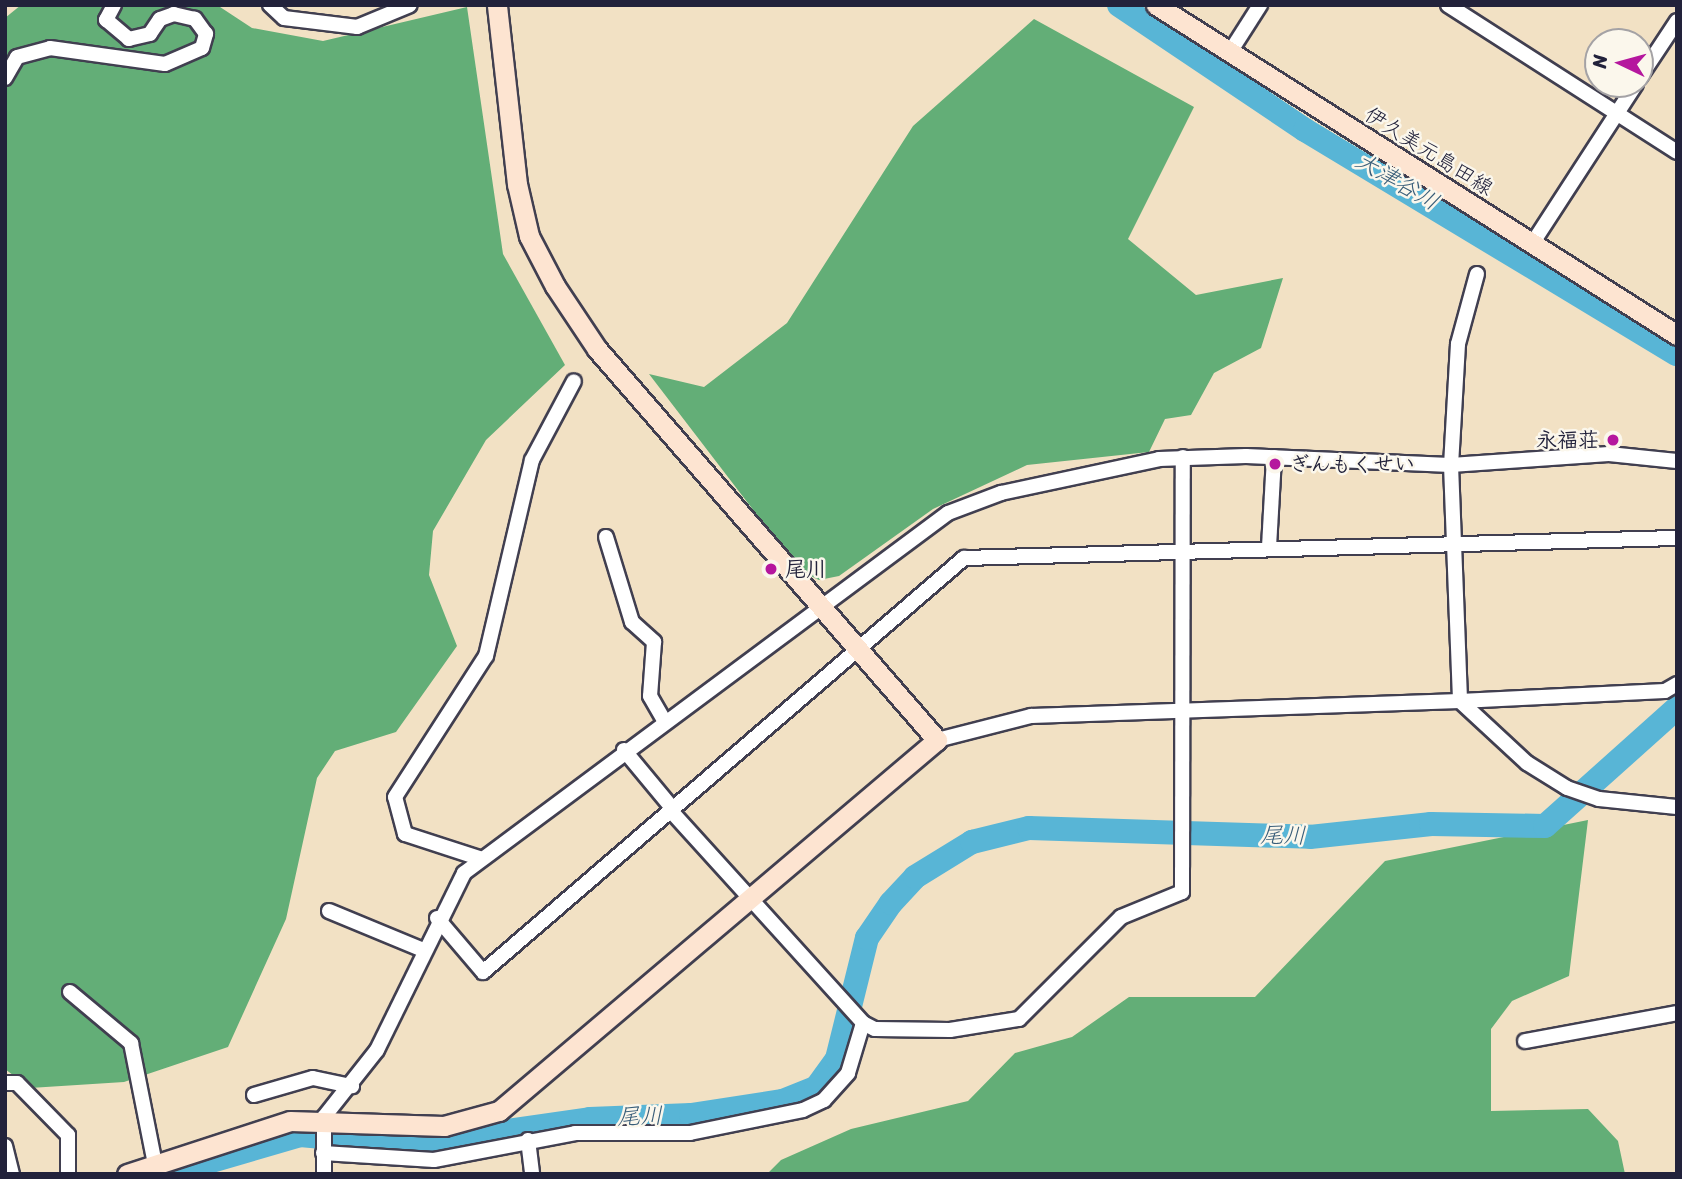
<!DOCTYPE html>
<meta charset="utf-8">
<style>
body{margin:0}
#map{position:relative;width:1682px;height:1179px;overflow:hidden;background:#f2e1c4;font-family:Sriracha,"Klee One",sans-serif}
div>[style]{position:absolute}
.forest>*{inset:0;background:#63ae77}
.river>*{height:24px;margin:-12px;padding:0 12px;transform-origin:12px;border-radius:12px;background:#58b5d6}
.roads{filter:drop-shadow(2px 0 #413f50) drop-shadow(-2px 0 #413f50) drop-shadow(0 2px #413f50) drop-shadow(0 -2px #413f50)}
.street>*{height:14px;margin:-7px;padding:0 7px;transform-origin:7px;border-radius:7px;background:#fff}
.secondary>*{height:19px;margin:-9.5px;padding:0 9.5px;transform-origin:9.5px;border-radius:9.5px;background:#fde4d1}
.dots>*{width:19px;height:19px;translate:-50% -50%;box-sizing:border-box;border:4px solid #fbf7ec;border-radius:50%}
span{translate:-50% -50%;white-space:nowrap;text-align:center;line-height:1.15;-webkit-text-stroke:5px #fbf7ec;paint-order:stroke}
.street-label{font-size:21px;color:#22223b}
.poi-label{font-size:21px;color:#22223b;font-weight:700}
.right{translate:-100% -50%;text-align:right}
.left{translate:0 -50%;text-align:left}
.water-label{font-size:23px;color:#385d79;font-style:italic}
.frame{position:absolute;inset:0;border:7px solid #22223b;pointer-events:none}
.north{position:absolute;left:1584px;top:28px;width:70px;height:70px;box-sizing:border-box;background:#fbf7ec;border:2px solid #a4a2a5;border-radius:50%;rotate:275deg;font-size:19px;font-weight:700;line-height:28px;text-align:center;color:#22223b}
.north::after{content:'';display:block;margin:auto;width:24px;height:32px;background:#b5179e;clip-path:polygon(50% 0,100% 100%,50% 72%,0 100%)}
</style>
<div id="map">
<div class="forest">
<div style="clip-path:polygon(21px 5px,217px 5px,252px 28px,323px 41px,467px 7px,503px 254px,565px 365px,486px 440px,433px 531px,429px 575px,457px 646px,396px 732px,335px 751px,317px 778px,286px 919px,228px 1047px,124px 1082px,30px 1088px,5px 1069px,5px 18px)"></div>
<div style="clip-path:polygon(1034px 19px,1194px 107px,1128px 239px,1196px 295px,1283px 278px,1261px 348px,1214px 373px,1191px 415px,1165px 419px,1149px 452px,1027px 465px,933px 509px,839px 576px,819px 580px,800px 571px,649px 374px,704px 387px,787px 323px,913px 126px)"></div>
<div style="clip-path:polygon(1588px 820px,1569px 976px,1512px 1001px,1491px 1029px,1491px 1111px,1588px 1109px,1618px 1141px,1625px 1174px,767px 1174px,781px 1160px,851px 1129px,968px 1101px,1015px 1053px,1072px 1037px,1129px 997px,1255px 997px,1385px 861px)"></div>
</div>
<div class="river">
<div style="left:1119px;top:5px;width:224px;rotate:33.9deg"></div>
<div style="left:1305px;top:130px;width:434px;rotate:31.1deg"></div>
<div style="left:167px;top:1174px;width:139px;rotate:-16.3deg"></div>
<div style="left:300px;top:1135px;width:112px;rotate:5.1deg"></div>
<div style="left:412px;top:1145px;width:180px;rotate:-8.3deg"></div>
<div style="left:590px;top:1119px;width:101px;rotate:-2.3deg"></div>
<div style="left:691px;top:1115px;width:93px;rotate:-8.7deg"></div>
<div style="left:783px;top:1101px;width:35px;rotate:-22deg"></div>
<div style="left:816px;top:1088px;width:36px;rotate:-54deg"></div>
<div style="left:837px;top:1059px;width:125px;rotate:-76.1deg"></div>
<div style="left:867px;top:938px;width:42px;rotate:-55.6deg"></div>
<div style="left:891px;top:903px;width:35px;rotate:-47deg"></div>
<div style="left:915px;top:877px;width:67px;rotate:-31.6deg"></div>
<div style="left:972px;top:842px;width:59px;rotate:-13.8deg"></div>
<div style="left:1029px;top:828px;width:281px;rotate:1.8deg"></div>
<div style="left:1310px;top:837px;width:122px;rotate:-6.1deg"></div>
<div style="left:1431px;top:824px;width:114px;rotate:1deg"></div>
<div style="left:1545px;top:826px;width:177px;rotate:-41.8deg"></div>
</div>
<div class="roads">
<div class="street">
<div style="left:270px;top:5px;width:19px;rotate:43deg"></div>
<div style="left:284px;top:18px;width:74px;rotate:7deg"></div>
<div style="left:357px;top:27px;width:57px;rotate:-22.5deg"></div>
<div style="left:1448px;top:5px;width:272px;rotate:32.7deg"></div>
<div style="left:1230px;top:52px;width:56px;rotate:-57.4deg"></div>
<div style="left:1640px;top:77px;width:67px;rotate:-56.5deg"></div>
<div style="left:5px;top:78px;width:24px;rotate:-60deg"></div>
<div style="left:17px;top:57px;width:34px;rotate:-15deg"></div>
<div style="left:50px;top:48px;width:116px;rotate:7.9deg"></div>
<div style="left:165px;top:64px;width:40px;rotate:-23.4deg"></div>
<div style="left:202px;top:48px;width:15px;rotate:-74deg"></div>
<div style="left:206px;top:34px;width:19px;rotate:-126deg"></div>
<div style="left:195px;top:19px;width:22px;rotate:-167deg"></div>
<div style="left:174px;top:14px;width:15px;rotate:160deg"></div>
<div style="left:160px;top:19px;width:18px;rotate:124deg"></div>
<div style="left:150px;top:34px;width:22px;rotate:167deg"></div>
<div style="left:129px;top:39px;width:30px;rotate:-140deg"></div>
<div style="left:106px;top:20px;width:17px;rotate:-62deg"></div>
<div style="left:1532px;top:244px;width:191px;rotate:-57deg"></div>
<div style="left:1477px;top:274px;width:73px;rotate:105.2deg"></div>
<div style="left:1458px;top:344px;width:121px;rotate:93.3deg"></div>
<div style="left:1451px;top:465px;width:236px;rotate:87.8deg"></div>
<div style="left:1460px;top:701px;width:205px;rotate:-2.8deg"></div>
<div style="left:1665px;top:691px;width:14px;rotate:-30deg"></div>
<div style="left:606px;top:537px;width:89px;rotate:73deg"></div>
<div style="left:632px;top:622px;width:30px;rotate:42deg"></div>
<div style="left:654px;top:642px;width:54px;rotate:94.2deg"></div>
<div style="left:650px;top:696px;width:28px;rotate:60deg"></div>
<div style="left:1269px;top:547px;width:90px;rotate:-86.8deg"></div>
<div style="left:937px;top:740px;width:97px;rotate:-14.3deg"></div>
<div style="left:1031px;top:716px;width:429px;rotate:-2deg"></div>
<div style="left:1460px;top:701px;width:91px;rotate:42.8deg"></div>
<div style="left:1527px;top:763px;width:47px;rotate:32deg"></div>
<div style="left:1567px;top:788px;width:34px;rotate:19deg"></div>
<div style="left:1599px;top:799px;width:78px;rotate:5.9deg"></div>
<div style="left:624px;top:750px;width:77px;rotate:50.3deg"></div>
<div style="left:671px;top:811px;width:286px;rotate:47.8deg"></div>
<div style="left:863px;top:1023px;width:13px;rotate:27deg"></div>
<div style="left:875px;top:1029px;width:75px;rotate:0.8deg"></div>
<div style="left:950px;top:1030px;width:70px;rotate:-9.1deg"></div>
<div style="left:1019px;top:1019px;width:144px;rotate:-45deg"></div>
<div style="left:1121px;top:917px;width:66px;rotate:-22.3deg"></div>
<div style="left:1182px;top:892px;width:435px;rotate:-89.9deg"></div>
<div style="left:479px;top:858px;width:78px;rotate:-162deg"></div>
<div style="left:405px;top:834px;width:38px;rotate:-105deg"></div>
<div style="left:395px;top:797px;width:168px;rotate:-57.2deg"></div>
<div style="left:486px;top:656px;width:201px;rotate:-76.8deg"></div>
<div style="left:532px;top:460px;width:89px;rotate:-62deg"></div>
<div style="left:329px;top:911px;width:102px;rotate:22.5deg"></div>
<div style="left:437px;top:918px;width:71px;rotate:49.6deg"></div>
<div style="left:483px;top:972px;width:635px;rotate:-40.72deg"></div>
<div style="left:964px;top:558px;width:713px;rotate:-1.61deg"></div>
<div style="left:70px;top:992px;width:80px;rotate:39.9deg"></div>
<div style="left:131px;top:1043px;width:123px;rotate:78.8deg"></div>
<div style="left:1525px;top:1041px;width:155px;rotate:-10.4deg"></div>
<div style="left:5px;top:1083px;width:12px"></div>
<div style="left:17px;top:1083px;width:73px;rotate:45.6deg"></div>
<div style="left:68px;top:1135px;width:39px;rotate:90deg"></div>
<div style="left:254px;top:1095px;width:61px;rotate:-16.1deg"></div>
<div style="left:313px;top:1078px;width:40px;rotate:12deg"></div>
<div style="left:528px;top:1140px;width:34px;rotate:83deg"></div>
<div style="left:5px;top:1146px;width:29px;rotate:76deg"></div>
<div style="left:323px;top:1153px;width:111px;rotate:3.6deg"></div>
<div style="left:434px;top:1160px;width:144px;rotate:-10.8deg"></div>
<div style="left:575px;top:1133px;width:115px"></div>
<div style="left:690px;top:1133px;width:115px;rotate:-11.5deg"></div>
<div style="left:803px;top:1110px;width:23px;rotate:-25deg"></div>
<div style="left:824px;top:1100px;width:36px;rotate:-48deg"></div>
<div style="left:848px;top:1073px;width:52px;rotate:-73.3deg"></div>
<div style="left:324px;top:1174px;width:57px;rotate:-90deg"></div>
<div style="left:324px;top:1117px;width:85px;rotate:-51.7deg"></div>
<div style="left:377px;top:1050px;width:197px;rotate:-63.8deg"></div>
<div style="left:464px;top:873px;width:603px;rotate:-36.64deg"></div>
<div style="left:948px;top:513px;width:57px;rotate:-20.7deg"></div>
<div style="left:1001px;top:493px;width:162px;rotate:-12.1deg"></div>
<div style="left:1159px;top:459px;width:87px;rotate:-2deg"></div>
<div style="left:1246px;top:456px;width:205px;rotate:2.5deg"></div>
<div style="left:1451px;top:465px;width:158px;rotate:-4deg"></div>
<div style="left:1609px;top:454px;width:68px;rotate:5.9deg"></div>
</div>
<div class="secondary">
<div style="left:1156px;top:5px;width:617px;rotate:32.35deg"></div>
<div style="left:127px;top:1174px;width:171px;rotate:-18deg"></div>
<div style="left:290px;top:1121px;width:154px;rotate:1.9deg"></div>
<div style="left:444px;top:1126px;width:57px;rotate:-15.3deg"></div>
<div style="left:499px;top:1111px;width:574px;rotate:-40.27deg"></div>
<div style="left:937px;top:740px;width:518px;rotate:-131.01deg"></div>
<div style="left:597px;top:349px;width:76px;rotate:-123.7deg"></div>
<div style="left:555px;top:286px;width:56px;rotate:-117.5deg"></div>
<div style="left:529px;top:236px;width:53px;rotate:-103deg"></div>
<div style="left:517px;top:184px;width:180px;rotate:-96.4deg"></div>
</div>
</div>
<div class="dots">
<div style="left:1613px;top:440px;background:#b5179e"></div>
<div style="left:1275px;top:464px;background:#b5179e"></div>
<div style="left:771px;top:569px;background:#b5179e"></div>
</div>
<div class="street-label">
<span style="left:1429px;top:151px;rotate:32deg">伊久美元島田線</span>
</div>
<div class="poi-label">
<span class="right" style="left:1599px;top:440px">永福荘</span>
<span class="left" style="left:1289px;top:464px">ぎんもくせい</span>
<span class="left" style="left:785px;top:569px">尾川</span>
</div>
<div class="water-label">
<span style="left:1397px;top:182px;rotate:30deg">大津谷川</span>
<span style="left:1283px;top:836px;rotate:1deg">尾川</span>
<span style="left:640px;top:1117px;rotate:-2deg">尾川</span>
</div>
<div class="frame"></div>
<div class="north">N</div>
</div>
